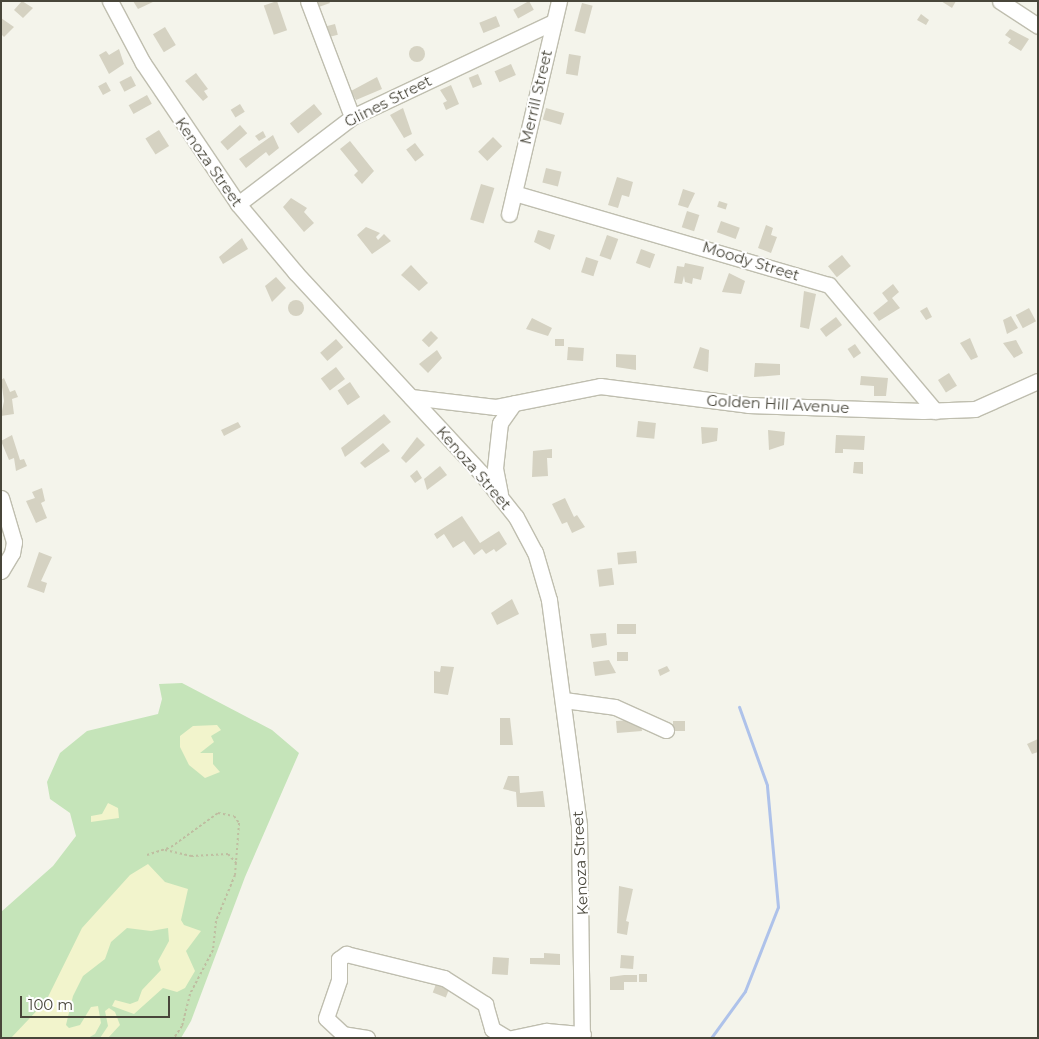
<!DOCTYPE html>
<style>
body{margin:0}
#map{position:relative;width:1039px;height:1039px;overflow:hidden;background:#f4f4eb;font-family:Montserrat,sans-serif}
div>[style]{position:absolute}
.green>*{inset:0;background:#c5e4b9}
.sand>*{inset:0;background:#f2f4cc}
.stream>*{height:3px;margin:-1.5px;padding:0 1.5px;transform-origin:1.5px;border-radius:1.5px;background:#aec2ea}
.building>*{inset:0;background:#d5d2c2;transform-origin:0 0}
.round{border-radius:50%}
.path>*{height:2px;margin-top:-1px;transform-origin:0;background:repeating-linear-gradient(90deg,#bfbda1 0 2.5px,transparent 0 5px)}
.roads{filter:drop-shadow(1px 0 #bfbeaf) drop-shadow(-1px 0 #bfbeaf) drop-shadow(0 1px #bfbeaf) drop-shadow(0 -1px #bfbeaf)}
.minor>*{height:15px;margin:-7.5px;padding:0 7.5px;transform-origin:7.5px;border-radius:7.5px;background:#fff}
span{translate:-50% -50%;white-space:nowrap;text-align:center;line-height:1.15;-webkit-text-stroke:4px #fff;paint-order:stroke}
.street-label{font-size:15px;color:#48463a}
.frame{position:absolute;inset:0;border:2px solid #48463a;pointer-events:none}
.scale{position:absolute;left:20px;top:996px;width:150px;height:22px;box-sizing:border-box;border:2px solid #48463a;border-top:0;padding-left:6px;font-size:15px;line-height:18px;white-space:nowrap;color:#48463a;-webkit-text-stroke:4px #fff;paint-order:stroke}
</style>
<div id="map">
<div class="green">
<div style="clip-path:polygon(182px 683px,272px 730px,299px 753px,245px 877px,191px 1021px,181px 1038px,1px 1038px,1px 912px,53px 866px,76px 836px,70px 813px,50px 799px,47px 782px,60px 753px,87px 731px,158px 714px,162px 699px,159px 684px)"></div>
</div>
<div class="sand">
<div style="clip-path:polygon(217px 725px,221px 730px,211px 736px,214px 742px,200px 753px,213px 753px,213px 764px,220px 772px,205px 778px,189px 765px,180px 747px,180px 736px,193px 726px)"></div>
<div style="clip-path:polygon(108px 803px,118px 808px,119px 818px,91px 822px,91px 816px,102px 814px)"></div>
<div style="clip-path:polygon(148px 864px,165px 882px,188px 889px,181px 920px,184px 925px,201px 931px,186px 951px,195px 971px,185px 988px,177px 992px,163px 988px,134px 1014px,112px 1006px,115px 1000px,130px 1004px,138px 1001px,142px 990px,161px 970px,158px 961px,169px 941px,168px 928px,151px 931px,127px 928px,111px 942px,105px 959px,83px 976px,73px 996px,66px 1025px,69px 1028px,80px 1025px,91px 1007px,98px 1006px,101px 1023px,95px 1034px,88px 1038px,11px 1038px,46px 1001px,82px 928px,130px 875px)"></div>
<div style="clip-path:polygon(109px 1008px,115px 1012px,120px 1025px,108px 1038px,100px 1038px,108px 1026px,105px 1011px)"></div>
</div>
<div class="stream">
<div style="left:711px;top:1038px;width:58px;rotate:-54.1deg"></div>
<div style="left:745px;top:991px;width:90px;rotate:-68.6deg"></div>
<div style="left:778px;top:907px;width:122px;rotate:-95.2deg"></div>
<div style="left:767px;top:785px;width:83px;rotate:-109.7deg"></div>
</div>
<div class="building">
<div style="clip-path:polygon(22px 1px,33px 8px,23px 18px,14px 10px)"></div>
<div style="clip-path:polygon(133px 1px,155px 1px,138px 9px)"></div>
<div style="left:277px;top:1px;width:31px;height:14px;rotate:71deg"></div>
<div style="clip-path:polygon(313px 1px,329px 1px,330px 3px,316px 8px)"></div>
<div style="left:529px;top:1px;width:10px;height:18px;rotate:61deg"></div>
<div style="clip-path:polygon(941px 1px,956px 1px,952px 8px)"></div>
<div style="left:582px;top:3px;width:11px;height:29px;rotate:15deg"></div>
<div style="clip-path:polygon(921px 14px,929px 20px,926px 25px,917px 20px)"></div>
<div style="left:496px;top:16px;width:11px;height:18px;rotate:68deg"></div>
<div style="clip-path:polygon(1px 18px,14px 27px,4px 37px,1px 34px)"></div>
<div style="left:335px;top:24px;width:11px;height:10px;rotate:75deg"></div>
<div style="left:165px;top:27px;width:21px;height:14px;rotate:59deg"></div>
<div style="clip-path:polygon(1010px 29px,1029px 39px,1021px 51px,1008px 43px,1011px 39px,1005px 35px)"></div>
<div class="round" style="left:409px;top:46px;width:16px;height:16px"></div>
<div style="clip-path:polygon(119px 49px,124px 64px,109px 74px,99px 55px,106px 51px,109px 55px)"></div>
<div style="left:569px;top:54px;width:12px;height:20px;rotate:9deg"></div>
<div style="left:511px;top:64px;width:12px;height:18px;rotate:66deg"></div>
<div style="clip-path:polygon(196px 73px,208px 89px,204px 91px,208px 97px,203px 101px,185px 81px)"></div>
<div style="left:478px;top:74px;width:11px;height:10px;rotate:68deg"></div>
<div style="left:131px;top:76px;width:11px;height:13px;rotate:63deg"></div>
<div style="clip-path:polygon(377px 77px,382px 89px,356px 100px,351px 91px)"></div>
<div style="left:106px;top:82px;width:10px;height:9px;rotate:61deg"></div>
<div style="clip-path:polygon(451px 85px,459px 104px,446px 110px,443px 103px,447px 101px,440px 90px)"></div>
<div style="left:147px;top:95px;width:10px;height:21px;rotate:61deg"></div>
<div style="left:240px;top:104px;width:9px;height:11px;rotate:58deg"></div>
<div style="left:314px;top:104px;width:13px;height:31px;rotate:51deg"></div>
<div style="clip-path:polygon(403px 108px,412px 134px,404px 138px,390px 115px)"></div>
<div style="left:546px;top:108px;width:19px;height:12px;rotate:16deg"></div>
<div style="left:240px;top:125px;width:11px;height:26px;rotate:49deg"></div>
<div style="left:159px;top:130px;width:19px;height:16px;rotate:58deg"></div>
<div style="clip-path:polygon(263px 131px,266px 137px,259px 141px,255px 136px)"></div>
<div style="clip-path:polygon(273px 135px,279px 148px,269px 156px,266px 152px,246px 168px,239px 159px)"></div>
<div style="left:493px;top:137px;width:13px;height:21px;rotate:45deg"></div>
<div style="clip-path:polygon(350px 141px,374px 171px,362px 184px,354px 175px,358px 171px,340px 149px)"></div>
<div style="left:415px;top:143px;width:15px;height:11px;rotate:53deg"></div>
<div style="left:546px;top:168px;width:16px;height:15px;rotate:14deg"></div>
<div style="clip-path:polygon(617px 177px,633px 182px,629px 197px,622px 195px,618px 208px,608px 205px)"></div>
<div style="left:481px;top:184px;width:14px;height:37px;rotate:17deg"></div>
<div style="clip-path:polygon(683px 189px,695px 193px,688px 208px,678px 205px)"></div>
<div style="clip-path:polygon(291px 198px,307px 208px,304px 212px,314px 223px,304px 232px,283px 207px)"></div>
<div style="left:719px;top:201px;width:9px;height:6px;rotate:18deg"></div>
<div style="left:687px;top:211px;width:13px;height:17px;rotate:18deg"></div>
<div style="left:721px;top:221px;width:20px;height:12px;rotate:20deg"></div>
<div style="clip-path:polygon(766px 225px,773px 228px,771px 235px,777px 237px,771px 253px,758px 248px)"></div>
<div style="clip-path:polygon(366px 227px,380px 233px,376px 237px,378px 240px,384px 234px,391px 241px,372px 254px,357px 235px)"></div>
<div style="clip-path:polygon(538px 230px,555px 235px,550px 250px,534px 242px)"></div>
<div style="left:607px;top:235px;width:12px;height:22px;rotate:20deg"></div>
<div style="clip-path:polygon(242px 238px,248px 249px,223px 264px,219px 257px)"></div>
<div style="left:641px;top:249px;width:15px;height:15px;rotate:20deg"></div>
<div style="left:842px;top:255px;width:14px;height:18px;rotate:51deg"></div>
<div style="left:586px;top:257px;width:13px;height:16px;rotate:18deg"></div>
<div style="clip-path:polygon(685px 263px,704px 267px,701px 280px,693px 278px,692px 284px,685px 282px,684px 276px,682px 284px,674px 283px,677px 266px,684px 267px)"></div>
<div style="clip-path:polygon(411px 265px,428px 283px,419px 291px,401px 275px)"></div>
<div style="clip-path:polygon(729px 273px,745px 281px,741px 294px,722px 292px)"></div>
<div style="clip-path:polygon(276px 277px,286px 288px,272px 302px,265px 286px)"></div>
<div style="clip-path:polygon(893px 284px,899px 292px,892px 298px,900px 308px,879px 321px,873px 313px,888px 301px,882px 293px)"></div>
<div style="clip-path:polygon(804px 291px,816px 294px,809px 329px,800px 327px)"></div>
<div class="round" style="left:288px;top:300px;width:16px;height:16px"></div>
<div style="clip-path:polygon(927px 307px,932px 317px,926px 320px,920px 311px)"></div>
<div style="left:1029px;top:308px;width:15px;height:15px;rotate:62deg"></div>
<div style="clip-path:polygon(1011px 316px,1018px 328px,1007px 334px,1003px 320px)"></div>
<div style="left:836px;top:317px;width:10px;height:20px;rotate:53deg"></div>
<div style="clip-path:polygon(532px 318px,552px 328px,548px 336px,526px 329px)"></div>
<div style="left:431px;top:331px;width:10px;height:13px;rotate:45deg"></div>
<div style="clip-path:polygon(970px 338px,978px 357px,971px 360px,960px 343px)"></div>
<div style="left:336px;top:339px;width:11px;height:21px;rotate:49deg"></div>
<div style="left:555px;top:339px;width:9px;height:7px"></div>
<div style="clip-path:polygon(1016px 340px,1023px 353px,1014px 358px,1003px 343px)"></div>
<div style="left:855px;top:344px;width:11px;height:9px;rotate:56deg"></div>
<div style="left:568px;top:347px;width:16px;height:13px;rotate:4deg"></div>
<div style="clip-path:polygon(700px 347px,709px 350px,708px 372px,693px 368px)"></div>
<div style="clip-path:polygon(437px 350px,442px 358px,428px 373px,419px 364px)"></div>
<div style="clip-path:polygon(616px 354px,636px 355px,636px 370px,616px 367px)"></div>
<div style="clip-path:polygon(755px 363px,780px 364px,780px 375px,754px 377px)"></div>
<div style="left:336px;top:367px;width:15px;height:19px;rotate:53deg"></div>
<div style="left:949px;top:373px;width:15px;height:13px;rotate:58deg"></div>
<div style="clip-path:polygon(861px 376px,888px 378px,886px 396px,874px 396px,874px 386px,860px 385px)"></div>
<div style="clip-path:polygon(4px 378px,10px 392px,15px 390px,18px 397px,12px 399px,14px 414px,1px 416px,4px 401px,1px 380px)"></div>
<div style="left:350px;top:382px;width:18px;height:15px;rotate:56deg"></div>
<div style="clip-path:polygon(384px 414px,391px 422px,345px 457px,341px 448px)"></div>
<div style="left:638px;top:421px;width:18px;height:16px;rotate:6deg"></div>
<div style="clip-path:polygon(238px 422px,241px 427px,224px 436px,221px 430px)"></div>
<div style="clip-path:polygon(701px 427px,718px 428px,717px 441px,702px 444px)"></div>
<div style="clip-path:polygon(768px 430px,785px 432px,784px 445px,769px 450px)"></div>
<div style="clip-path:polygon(12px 435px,20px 460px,24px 459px,27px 466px,16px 471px,14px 458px,9px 460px,1px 441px)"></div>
<div style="clip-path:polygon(836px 435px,865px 436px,864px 450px,843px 449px,843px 453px,835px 453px)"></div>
<div style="clip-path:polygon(417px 437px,425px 445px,406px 463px,401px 458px)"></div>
<div style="clip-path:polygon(383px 443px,390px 451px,365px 468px,360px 463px)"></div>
<div style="clip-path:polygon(552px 449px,552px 458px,547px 458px,548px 476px,532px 477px,533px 451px)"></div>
<div style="clip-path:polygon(854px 462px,863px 462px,863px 474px,853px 473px)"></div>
<div style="clip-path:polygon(440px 466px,447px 475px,427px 490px,424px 479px)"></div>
<div style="clip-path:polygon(417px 470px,422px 478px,415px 483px,410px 476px)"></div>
<div style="clip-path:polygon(42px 488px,45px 501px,41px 503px,47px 518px,36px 523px,26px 501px,35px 498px,32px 492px)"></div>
<div style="clip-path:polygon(565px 498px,574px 517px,577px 515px,585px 527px,572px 533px,567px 522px,562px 524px,552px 504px)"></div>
<div style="clip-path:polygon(462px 516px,480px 543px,499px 531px,507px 544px,496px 552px,494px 549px,486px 554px,482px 549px,474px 555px,464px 541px,453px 548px,444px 534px,437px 539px,434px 534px)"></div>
<div style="left:636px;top:551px;width:12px;height:19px;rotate:85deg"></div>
<div style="clip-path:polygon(39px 552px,52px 557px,41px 581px,47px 583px,44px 593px,27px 587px)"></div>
<div style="left:612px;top:568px;width:17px;height:15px;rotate:83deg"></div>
<div style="clip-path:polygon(512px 599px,519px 614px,497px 625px,491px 613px)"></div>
<div style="left:617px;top:624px;width:19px;height:10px"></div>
<div style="clip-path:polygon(606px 633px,607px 645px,592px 648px,590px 634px)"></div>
<div style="left:617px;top:652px;width:11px;height:9px"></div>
<div style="clip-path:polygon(609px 660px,616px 673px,595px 676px,593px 662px)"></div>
<div style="clip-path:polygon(441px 666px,454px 667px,448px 695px,434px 693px,434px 671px,440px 672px)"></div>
<div style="clip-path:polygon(667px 666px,670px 671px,660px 676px,658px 670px)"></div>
<div style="clip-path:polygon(500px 718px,510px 718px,513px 745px,500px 745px)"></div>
<div style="clip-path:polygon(631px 720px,641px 722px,642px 731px,617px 733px,616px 721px)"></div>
<div style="left:673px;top:721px;width:12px;height:10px"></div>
<div style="clip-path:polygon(1038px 739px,1038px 752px,1032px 754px,1027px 744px)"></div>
<div style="clip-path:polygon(508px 776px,519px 776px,520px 793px,543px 791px,545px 807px,517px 807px,516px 792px,503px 789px)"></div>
<div style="clip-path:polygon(619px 886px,633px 889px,626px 921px,629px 922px,627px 935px,617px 933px)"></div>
<div style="clip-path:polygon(544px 953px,560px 954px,560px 965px,530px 964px,530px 958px,544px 958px)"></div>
<div style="left:621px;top:955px;width:13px;height:13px;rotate:4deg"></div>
<div style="left:493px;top:957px;width:16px;height:17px;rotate:4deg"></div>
<div style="left:639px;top:974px;width:8px;height:8px"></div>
<div style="clip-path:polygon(624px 975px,637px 975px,637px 982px,624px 982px,624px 990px,610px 990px,610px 977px)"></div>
<div style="left:436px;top:984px;width:14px;height:9px;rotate:21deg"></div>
</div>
<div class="path">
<div style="left:165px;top:850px;width:27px;rotate:13deg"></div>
<div style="left:191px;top:856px;width:37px;rotate:-3deg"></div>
<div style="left:228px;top:854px;width:13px;rotate:48deg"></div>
<div style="left:147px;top:855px;width:25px;rotate:-18deg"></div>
<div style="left:171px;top:847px;width:58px;rotate:-35.9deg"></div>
<div style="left:218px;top:813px;width:16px;rotate:11deg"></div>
<div style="left:234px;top:816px;width:9px;rotate:54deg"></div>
<div style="left:239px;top:823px;width:52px;rotate:94.4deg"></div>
<div style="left:235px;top:875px;width:50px;rotate:112.4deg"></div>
<div style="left:216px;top:921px;width:29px;rotate:96deg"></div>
<div style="left:213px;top:950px;width:50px;rotate:117.6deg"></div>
<div style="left:190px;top:994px;width:33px;rotate:104deg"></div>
<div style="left:182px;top:1026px;width:14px;rotate:124deg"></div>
</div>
<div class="roads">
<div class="minor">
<div style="left:110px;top:1px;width:70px;rotate:62deg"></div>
<div style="left:143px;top:63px;width:170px;rotate:56deg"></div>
<div style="left:238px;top:204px;width:89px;rotate:50deg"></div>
<div style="left:295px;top:272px;width:274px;rotate:47.2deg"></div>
<div style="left:481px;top:473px;width:56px;rotate:51.5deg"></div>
<div style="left:516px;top:517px;width:40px;rotate:62deg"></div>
<div style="left:535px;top:552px;width:50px;rotate:73.7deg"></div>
<div style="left:549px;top:600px;width:228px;rotate:82.4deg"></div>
<div style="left:579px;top:826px;width:212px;rotate:89.2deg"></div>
<div style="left:308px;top:1px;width:124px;rotate:69.2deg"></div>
<div style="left:1000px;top:1px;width:45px;rotate:33.3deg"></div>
<div style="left:514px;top:193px;width:328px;rotate:16.3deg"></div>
<div style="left:829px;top:285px;width:165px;rotate:49.9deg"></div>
<div style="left:238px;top:204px;width:143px;rotate:-37.3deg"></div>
<div style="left:352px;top:117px;width:222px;rotate:-25.3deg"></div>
<div style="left:509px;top:214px;width:219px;rotate:-76.8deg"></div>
<div style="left:411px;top:397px;width:85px;rotate:6.8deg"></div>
<div style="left:495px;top:407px;width:107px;rotate:-11.3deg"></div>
<div style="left:600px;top:386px;width:149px;rotate:7.3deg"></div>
<div style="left:748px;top:405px;width:175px;rotate:2deg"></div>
<div style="left:923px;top:411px;width:52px;rotate:-2.2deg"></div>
<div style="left:975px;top:409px;width:69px;rotate:-24deg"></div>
<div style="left:500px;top:494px;width:26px;rotate:-101deg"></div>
<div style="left:495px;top:468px;width:45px;rotate:-83.7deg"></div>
<div style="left:500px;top:423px;width:24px;rotate:-55deg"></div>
<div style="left:1px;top:498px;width:46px;rotate:73.5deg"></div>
<div style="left:14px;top:542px;width:11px;rotate:100deg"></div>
<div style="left:12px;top:553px;width:21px;rotate:121deg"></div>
<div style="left:564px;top:700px;width:51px;rotate:7.8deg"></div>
<div style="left:615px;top:707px;width:56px;rotate:24.3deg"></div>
<div style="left:367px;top:1038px;width:24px;rotate:-171deg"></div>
<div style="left:343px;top:1034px;width:23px;rotate:-137deg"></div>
<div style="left:326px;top:1018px;width:40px;rotate:-71.1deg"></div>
<div style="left:339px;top:980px;width:21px;rotate:-90deg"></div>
<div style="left:339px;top:959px;width:9px;rotate:-36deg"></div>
<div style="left:346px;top:954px;width:101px;rotate:13.8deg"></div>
<div style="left:444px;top:978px;width:49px;rotate:32.4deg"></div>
<div style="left:485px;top:1004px;width:26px;rotate:74deg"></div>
<div style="left:492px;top:1029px;width:17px;rotate:31deg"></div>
<div style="left:512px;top:1038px;width:35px;rotate:-12deg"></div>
<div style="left:546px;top:1031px;width:37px;rotate:5deg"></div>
</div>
</div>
<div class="street-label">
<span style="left:536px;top:97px;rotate:-77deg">Merrill Street</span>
<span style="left:388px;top:101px;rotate:-27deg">Glines Street</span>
<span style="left:209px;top:162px;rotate:55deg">Kenoza Street</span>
<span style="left:751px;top:261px;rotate:17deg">Moody Street</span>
<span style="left:778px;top:404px;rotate:3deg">Golden Hill Avenue</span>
<span style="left:474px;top:468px;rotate:49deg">Kenoza Street</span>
<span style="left:580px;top:863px;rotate:-93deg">Kenoza Street</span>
</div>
<div class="frame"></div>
<div class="scale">100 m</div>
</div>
